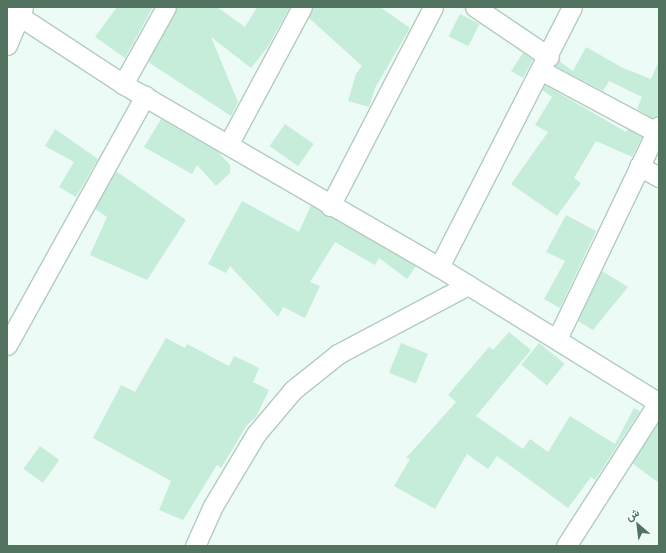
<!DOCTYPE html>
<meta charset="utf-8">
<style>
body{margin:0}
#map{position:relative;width:666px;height:553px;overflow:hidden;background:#ecfbf6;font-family:"Space Grotesk",Vazirmatn,sans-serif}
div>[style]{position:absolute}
.building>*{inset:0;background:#c6edd9;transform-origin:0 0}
.roads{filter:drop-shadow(1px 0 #b2ccbf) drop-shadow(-1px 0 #b2ccbf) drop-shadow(0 1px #b2ccbf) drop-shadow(0 -1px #b2ccbf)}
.minor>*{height:19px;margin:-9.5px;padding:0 9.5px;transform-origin:9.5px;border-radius:9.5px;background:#fff}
span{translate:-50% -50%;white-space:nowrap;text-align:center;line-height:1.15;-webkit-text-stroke:4px #f2fdfa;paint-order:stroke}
.frame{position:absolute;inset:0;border:8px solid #517360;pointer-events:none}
.north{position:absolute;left:618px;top:505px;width:40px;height:40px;-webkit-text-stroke:3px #f2fdfa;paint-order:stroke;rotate:332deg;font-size:11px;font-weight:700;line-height:16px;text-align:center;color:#517360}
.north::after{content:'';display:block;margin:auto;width:14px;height:18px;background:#517360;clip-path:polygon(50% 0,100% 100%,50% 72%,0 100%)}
</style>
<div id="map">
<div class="building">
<div style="clip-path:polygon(117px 7px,153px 7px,125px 58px,95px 37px)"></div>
<div style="clip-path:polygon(177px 7px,217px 7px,245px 27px,257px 7px,290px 7px,267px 48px,251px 68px,211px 37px,238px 102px,231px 116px,148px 62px)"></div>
<div style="clip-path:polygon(313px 7px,380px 7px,410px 28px,375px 88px,369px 107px,348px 101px,356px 74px,362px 66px,309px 18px)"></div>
<div style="left:460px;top:14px;width:22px;height:25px;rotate:27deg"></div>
<div style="clip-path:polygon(586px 47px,623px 68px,651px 79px,659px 61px,659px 115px,652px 118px,637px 109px,642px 97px,609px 81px,603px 91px,555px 66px,559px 61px,573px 71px)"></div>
<div style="clip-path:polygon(523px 53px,533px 59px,523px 78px,511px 71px)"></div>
<div style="clip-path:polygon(545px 85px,626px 132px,628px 129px,642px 137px,632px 157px,596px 141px,574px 178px,581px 183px,557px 216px,511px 184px,548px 132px,535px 125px,552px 97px,542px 90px)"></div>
<div style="clip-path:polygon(161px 119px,217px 151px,230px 165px,230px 173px,216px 186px,197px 165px,192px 174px,144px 147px)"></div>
<div style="left:285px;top:124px;width:35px;height:27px;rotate:35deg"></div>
<div style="clip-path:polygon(55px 129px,98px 159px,76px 197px,59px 187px,74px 162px,45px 146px)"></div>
<div style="clip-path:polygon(116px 171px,186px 220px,147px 280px,90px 255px,107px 217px,95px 209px)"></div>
<div style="clip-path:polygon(242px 201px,299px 232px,311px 205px,416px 266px,407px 279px,379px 258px,375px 265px,335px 242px,310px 282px,320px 286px,305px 318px,283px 307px,278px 317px,230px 266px,226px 273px,208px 264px)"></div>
<div style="clip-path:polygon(566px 215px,596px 231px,560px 308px,544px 299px,565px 261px,546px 252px)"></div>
<div style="clip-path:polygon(602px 271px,628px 287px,593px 330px,578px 321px)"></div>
<div style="clip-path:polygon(509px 332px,531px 350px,476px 416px,523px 449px,530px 439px,548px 452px,570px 416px,615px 444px,634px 408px,640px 411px,595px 480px,591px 477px,568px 508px,497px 456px,488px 469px,467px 454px,435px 509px,394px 486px,410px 459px,406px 458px,456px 402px,448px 395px,489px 347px,493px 350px)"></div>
<div style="clip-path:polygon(166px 338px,185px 348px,187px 344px,229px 366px,234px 356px,259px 368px,253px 382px,269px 390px,256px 417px,247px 425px,221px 468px,217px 465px,183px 520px,159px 510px,171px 481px,93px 438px,121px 385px,135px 392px)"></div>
<div style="left:401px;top:343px;width:29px;height:32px;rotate:22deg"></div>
<div style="left:539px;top:343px;width:33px;height:28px;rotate:39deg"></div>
<div style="clip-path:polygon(659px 421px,659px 483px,632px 463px)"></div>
<div style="left:40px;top:446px;width:24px;height:28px;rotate:36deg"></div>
</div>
<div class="roads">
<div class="minor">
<div style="left:475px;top:7px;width:89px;rotate:34deg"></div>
<div style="left:7px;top:8px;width:139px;rotate:33.2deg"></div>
<div style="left:123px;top:84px;width:365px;rotate:30.1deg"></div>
<div style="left:439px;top:267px;width:259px;rotate:31.7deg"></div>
<div style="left:7px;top:45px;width:41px;rotate:-67.2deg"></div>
<div style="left:542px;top:71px;width:129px;rotate:28.2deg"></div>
<div style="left:123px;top:84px;width:88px;rotate:-60.8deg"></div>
<div style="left:229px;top:143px;width:154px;rotate:-61.8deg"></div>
<div style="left:639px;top:166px;width:23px;rotate:29deg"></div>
<div style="left:330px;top:206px;width:224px;rotate:-62.6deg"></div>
<div style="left:439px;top:267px;width:292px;rotate:-62.9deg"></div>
<div style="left:557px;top:339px;width:236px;rotate:-64.4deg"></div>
<div style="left:7px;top:345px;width:285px;rotate:-61deg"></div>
<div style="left:195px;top:546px;width:44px;rotate:-65.8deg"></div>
<div style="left:213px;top:506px;width:84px;rotate:-59.2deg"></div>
<div style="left:256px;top:434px;width:57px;rotate:-49.9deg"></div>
<div style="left:293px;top:390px;width:58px;rotate:-38.7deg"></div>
<div style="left:338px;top:354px;width:147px;rotate:-28deg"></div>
<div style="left:566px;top:546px;width:172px;rotate:-57.3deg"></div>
</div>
</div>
<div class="frame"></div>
<div class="north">ش</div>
</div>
